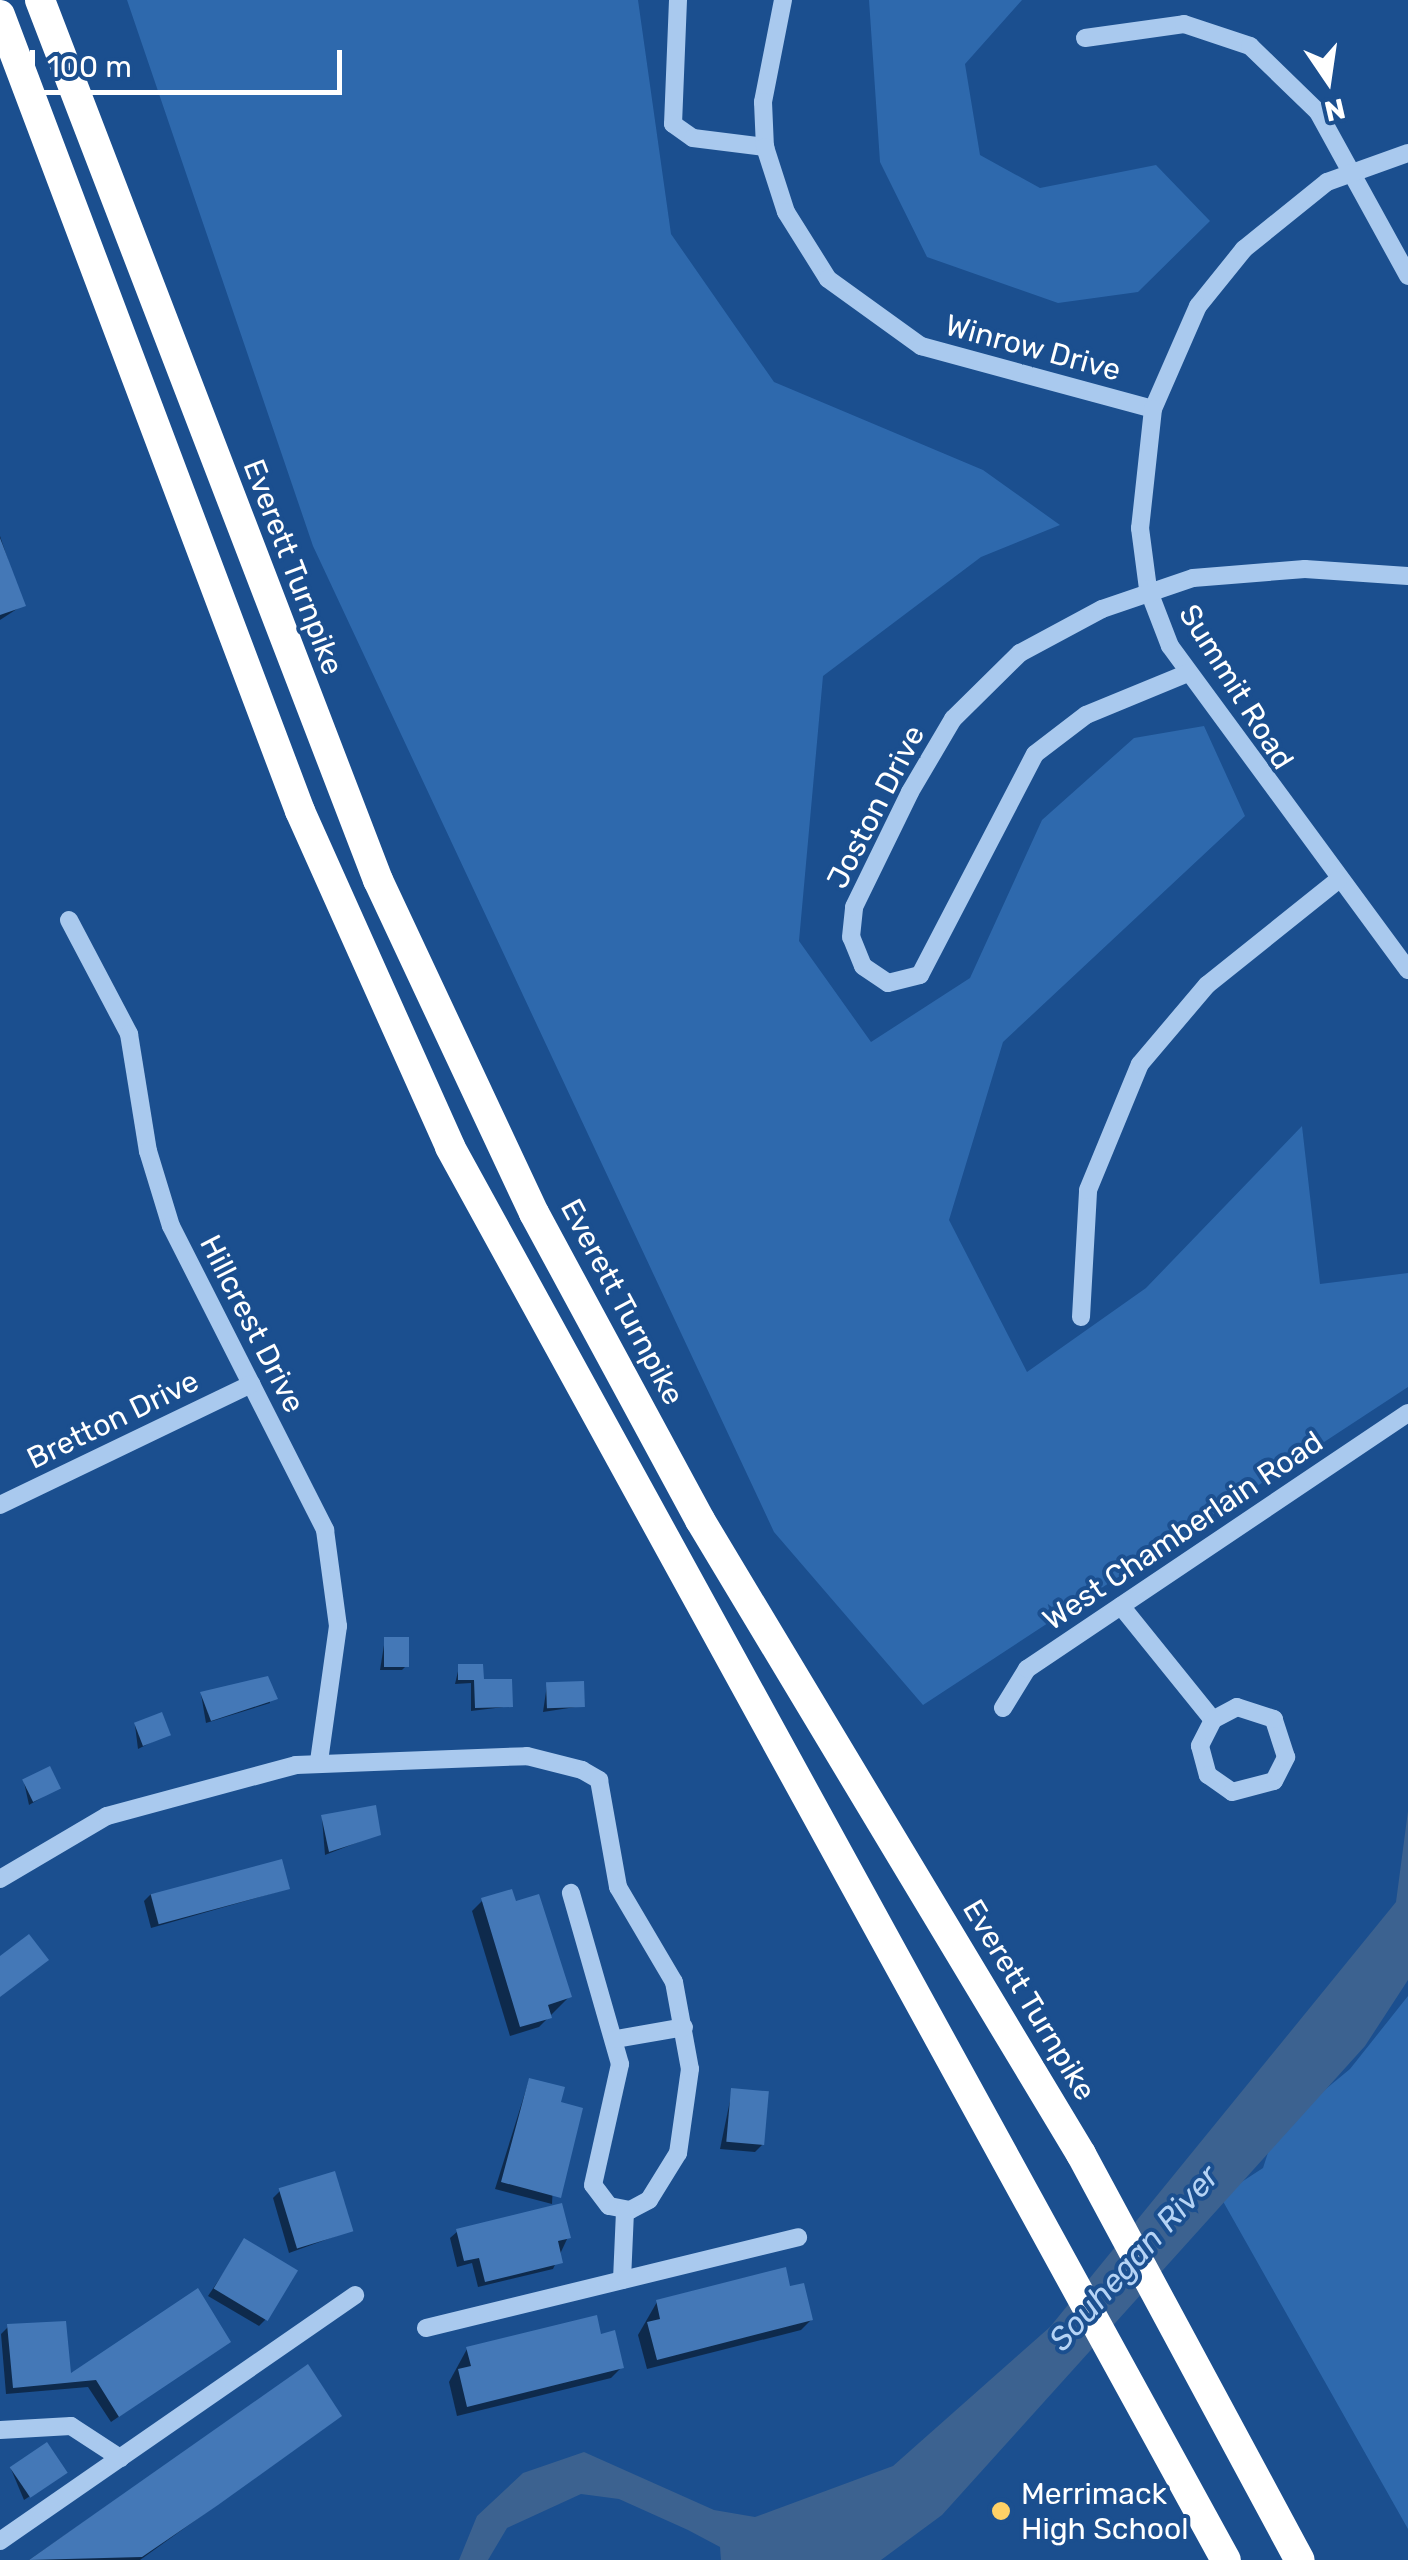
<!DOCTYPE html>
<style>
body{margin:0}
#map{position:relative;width:1408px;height:2560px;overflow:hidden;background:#1b4f8f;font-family:Rubik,sans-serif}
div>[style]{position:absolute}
.green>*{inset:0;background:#2e69ad}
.water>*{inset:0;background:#3c6290}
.shadow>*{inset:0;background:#0007}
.building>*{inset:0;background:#4478b7;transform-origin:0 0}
.minor>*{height:18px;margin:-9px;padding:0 9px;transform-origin:9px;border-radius:9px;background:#a9c9ee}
.highway>*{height:30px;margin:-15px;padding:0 15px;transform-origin:15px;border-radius:15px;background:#fff}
.dots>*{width:28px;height:28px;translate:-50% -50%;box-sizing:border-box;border:5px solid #1b4f8f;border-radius:50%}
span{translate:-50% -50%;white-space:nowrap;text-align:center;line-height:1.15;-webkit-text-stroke:8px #1b4f8f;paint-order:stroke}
.street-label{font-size:30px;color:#fff}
.poi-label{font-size:30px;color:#fff}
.left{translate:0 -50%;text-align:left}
.water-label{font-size:32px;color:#b5d3f5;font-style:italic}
.north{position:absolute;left:1278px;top:30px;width:100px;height:100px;-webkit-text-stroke:8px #1b4f8f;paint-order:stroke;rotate:167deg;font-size:28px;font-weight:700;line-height:40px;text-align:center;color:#fff}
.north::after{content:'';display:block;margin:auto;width:35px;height:45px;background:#fff;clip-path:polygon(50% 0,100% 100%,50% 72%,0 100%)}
.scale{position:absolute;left:30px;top:50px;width:312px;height:45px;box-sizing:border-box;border:5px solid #fff;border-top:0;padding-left:12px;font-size:30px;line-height:35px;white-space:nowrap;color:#fff;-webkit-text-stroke:8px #1b4f8f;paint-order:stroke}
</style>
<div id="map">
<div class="green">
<div style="clip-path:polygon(127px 0,638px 0,671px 234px,774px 382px,983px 470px,1060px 525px,981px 557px,823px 676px,799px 941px,871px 1042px,970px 978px,1042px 820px,1134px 738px,1204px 726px,1245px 816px,1003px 1042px,949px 1220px,1027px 1372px,1146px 1288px,1302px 1126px,1320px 1284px,1408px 1273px,1408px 1387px,923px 1705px,774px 1532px,313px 546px)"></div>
<div style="clip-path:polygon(869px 0,1022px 0,965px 64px,980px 155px,1040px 188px,1156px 165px,1210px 221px,1138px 292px,1058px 303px,927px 257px,880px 162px)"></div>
<div style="clip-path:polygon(1408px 1996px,1408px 2529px,1220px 2196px,1263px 2168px,1275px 2131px,1350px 2069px)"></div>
</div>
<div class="water">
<div style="clip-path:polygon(1408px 1811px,1408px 1980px,1365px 2046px,942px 2515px,881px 2560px,721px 2560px,720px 2547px,688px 2530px,619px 2499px,581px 2494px,507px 2528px,488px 2560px,459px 2560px,477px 2516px,523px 2473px,584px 2452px,714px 2510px,755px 2517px,893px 2466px,1050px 2327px,1396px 1902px)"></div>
</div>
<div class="shadow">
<div style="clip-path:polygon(0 536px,23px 605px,0 620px)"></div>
<div style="clip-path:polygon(385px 1639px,406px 1666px,402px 1670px,380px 1670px)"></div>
<div style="clip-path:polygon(459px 1667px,481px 1682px,511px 1706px,471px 1711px,471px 1683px,455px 1684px)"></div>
<div style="clip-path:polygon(266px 1679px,270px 1703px,206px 1723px,201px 1694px)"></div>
<div style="clip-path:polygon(547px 1685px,582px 1706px,543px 1712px)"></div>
<div style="clip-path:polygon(135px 1725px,168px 1734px,138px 1749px)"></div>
<div style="clip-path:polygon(24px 1782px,58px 1788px,29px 1805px)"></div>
<div style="clip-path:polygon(322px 1818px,379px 1834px,325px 1855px)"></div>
<div style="clip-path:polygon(287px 1889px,151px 1928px,144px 1901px,151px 1894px)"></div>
<div style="clip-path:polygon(482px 1901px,569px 1997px,539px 2027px,510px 2036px,472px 1911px)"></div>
<div style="clip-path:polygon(529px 2080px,557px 2104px,552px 2204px,495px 2189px)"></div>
<div style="clip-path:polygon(732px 2091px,762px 2145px,755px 2152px,720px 2149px)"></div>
<div style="clip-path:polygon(280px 2191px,350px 2231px,289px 2253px,273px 2198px)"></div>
<div style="clip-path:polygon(458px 2231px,568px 2237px,553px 2269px,478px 2287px,472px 2263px,457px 2267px,450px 2238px)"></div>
<div style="clip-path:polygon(245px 2241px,266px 2319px,259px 2326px,208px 2296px)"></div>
<div style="clip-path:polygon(789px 2289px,811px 2320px,801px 2330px,647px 2369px,638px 2335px,657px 2302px)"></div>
<div style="clip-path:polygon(8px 2327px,68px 2378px,228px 2342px,111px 2422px,88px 2387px,6px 2394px,1px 2334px)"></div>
<div style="clip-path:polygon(599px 2337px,621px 2368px,611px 2378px,457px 2416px,449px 2382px,467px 2349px)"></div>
<div style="clip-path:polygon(307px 2368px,331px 2423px,140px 2560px,29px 2560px)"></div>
<div style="clip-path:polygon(11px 2469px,60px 2477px,24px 2500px)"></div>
</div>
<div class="building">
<div style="clip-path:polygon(0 538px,26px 606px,0 615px)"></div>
<div style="left:384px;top:1637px;width:25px;height:30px"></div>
<div style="clip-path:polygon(458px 1664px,483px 1664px,484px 1679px,512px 1679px,513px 1707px,475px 1708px,474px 1680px,458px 1680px)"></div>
<div style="clip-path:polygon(268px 1676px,278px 1699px,211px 1721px,200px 1692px)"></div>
<div style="left:584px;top:1681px;width:26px;height:38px;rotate:88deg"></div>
<div style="left:162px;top:1712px;width:25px;height:30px;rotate:69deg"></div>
<div style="left:50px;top:1766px;width:25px;height:31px;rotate:64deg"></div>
<div style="clip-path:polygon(376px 1805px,381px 1835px,329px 1852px,321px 1815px)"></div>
<div style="left:282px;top:1859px;width:31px;height:136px;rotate:75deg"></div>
<div style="clip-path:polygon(512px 1889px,516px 1901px,539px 1894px,572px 1997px,548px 2005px,552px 2018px,520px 2027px,481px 1898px)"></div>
<div style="clip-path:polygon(29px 1934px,49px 1960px,0 1997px,0 1956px)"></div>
<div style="clip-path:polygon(529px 2078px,565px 2087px,561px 2102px,583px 2108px,561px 2198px,501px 2182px)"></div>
<div style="left:731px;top:2088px;width:38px;height:54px;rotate:5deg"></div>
<div style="left:335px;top:2171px;width:63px;height:59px;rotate:73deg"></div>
<div style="clip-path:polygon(562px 2203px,571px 2238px,558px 2241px,563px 2263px,485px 2282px,479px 2258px,464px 2261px,456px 2229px)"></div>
<div style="left:244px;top:2238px;width:63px;height:59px;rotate:31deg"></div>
<div style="clip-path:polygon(786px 2267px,790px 2286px,804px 2283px,813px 2320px,657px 2360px,647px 2322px,660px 2319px,656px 2300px)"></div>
<div style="clip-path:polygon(198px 2288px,231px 2342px,119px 2417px,96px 2380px,13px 2388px,7px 2324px,66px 2321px,71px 2373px)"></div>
<div style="clip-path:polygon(597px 2315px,601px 2334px,615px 2330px,624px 2368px,467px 2407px,458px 2369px,471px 2366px,466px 2347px)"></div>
<div style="clip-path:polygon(308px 2364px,342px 2416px,218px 2505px,142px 2557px,29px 2560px)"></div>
<div style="left:47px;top:2442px;width:37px;height:45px;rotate:56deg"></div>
</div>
<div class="minor">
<div style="left:678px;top:0;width:124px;rotate:92.3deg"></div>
<div style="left:673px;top:124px;width:24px;rotate:35deg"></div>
<div style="left:693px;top:138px;width:73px;rotate:7.1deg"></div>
<div style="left:783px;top:0;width:104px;rotate:101.1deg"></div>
<div style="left:763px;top:102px;width:45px;rotate:87.5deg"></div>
<div style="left:765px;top:147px;width:68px;rotate:72.1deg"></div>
<div style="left:786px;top:212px;width:79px;rotate:57.9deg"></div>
<div style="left:828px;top:279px;width:115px;rotate:35.8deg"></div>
<div style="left:921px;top:346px;width:240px;rotate:15.2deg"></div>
<div style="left:1085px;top:38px;width:100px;rotate:-8deg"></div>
<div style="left:1184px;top:24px;width:70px;rotate:18.4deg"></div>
<div style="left:1250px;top:46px;width:95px;rotate:44.1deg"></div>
<div style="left:1318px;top:112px;width:187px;rotate:61.2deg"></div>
<div style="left:1408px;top:153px;width:86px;rotate:160.3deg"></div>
<div style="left:1327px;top:182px;width:107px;rotate:141.1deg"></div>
<div style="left:1244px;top:249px;width:73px;rotate:128.9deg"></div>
<div style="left:1198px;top:306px;width:112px;rotate:113.6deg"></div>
<div style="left:1153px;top:409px;width:120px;rotate:96.2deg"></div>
<div style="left:1140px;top:528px;width:62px;rotate:82.5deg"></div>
<div style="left:1148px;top:589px;width:61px;rotate:68.9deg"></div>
<div style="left:1170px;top:646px;width:402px;rotate:53.7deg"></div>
<div style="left:1188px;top:673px;width:110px;rotate:157.6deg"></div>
<div style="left:1086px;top:715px;width:64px;rotate:142.6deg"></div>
<div style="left:1035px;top:754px;width:249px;rotate:117.5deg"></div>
<div style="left:920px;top:975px;width:33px;rotate:166deg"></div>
<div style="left:888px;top:983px;width:30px;rotate:-146deg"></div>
<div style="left:863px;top:966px;width:31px;rotate:-112deg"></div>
<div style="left:851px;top:937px;width:30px;rotate:-84deg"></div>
<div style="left:854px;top:907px;width:128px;rotate:-64deg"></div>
<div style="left:910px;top:792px;width:85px;rotate:-59.5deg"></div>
<div style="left:953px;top:719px;width:94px;rotate:-44.6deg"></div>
<div style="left:1020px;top:653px;width:93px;rotate:-28.2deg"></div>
<div style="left:1102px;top:609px;width:96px;rotate:-18.8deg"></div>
<div style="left:1193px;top:578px;width:112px;rotate:-4.6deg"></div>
<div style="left:1305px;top:569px;width:103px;rotate:3.9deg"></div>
<div style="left:69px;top:920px;width:129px;rotate:62.2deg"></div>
<div style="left:129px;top:1034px;width:119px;rotate:80.8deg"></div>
<div style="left:148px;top:1151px;width:78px;rotate:73deg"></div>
<div style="left:171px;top:1226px;width:341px;rotate:63.1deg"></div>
<div style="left:325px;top:1530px;width:97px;rotate:82.3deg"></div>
<div style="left:338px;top:1626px;width:136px;rotate:98deg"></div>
<div style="left:1081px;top:1317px;width:127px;rotate:-86.8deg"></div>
<div style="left:1088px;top:1190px;width:136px;rotate:-67.6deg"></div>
<div style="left:1140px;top:1064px;width:104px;rotate:-49.7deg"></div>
<div style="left:1207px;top:985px;width:168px;rotate:-38.7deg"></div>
<div style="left:0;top:1505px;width:279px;rotate:-25.7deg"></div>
<div style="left:1121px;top:1606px;width:146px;rotate:51.1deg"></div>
<div style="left:1213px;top:1720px;width:29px;rotate:117deg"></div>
<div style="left:1200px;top:1746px;width:30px;rotate:75deg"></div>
<div style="left:1208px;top:1775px;width:29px;rotate:35deg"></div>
<div style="left:1232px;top:1792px;width:43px;rotate:-14.7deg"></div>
<div style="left:1274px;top:1781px;width:27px;rotate:-63deg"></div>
<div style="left:1286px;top:1757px;width:40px;rotate:-108deg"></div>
<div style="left:1274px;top:1719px;width:39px;rotate:-162deg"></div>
<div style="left:1237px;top:1707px;width:27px;rotate:152deg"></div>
<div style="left:1003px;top:1708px;width:46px;rotate:-58.4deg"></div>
<div style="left:1027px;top:1669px;width:459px;rotate:-33.9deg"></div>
<div style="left:0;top:1879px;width:124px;rotate:-30.5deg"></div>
<div style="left:107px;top:1816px;width:196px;rotate:-15.1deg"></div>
<div style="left:296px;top:1765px;width:231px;rotate:-2.2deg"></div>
<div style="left:527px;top:1756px;width:57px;rotate:14.3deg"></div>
<div style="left:582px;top:1770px;width:20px;rotate:30deg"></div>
<div style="left:599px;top:1780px;width:109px;rotate:79.9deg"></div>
<div style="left:618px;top:1887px;width:110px;rotate:59.5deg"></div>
<div style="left:674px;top:1982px;width:88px;rotate:79.6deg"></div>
<div style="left:690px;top:2069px;width:85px;rotate:98.1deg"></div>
<div style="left:678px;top:2153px;width:55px;rotate:121.7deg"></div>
<div style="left:649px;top:2200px;width:21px;rotate:152deg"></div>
<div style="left:630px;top:2210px;width:21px;rotate:-169deg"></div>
<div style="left:609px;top:2206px;width:26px;rotate:-127deg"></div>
<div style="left:593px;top:2185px;width:124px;rotate:-77.4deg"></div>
<div style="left:620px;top:2064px;width:178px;rotate:-106deg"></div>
<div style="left:616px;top:2039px;width:69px;rotate:-10deg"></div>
<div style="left:622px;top:2280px;width:70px;rotate:-87.5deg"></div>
<div style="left:426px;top:2328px;width:383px;rotate:-13.7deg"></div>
<div style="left:0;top:2430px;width:71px;rotate:-3.2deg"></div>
<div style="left:71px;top:2426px;width:59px;rotate:33.1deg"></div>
<div style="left:0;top:2541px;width:432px;rotate:-34.7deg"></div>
</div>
<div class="highway">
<div style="left:40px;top:0;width:943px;rotate:68.99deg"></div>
<div style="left:378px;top:880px;width:368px;rotate:64.9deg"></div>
<div style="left:534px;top:1213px;width:349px;rotate:61.6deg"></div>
<div style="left:700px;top:1520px;width:740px;rotate:59deg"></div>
<div style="left:1081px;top:2154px;width:461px;rotate:61.7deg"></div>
<div style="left:0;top:15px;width:851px;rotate:69.35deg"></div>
<div style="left:300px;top:811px;width:368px;rotate:65.9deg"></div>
<div style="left:450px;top:1147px;width:1612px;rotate:61.23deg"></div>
</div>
<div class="dots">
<div style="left:1001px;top:2511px;background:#ffd166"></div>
</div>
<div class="street-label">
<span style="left:1033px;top:348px;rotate:15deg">Winrow Drive</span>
<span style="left:293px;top:567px;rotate:69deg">Everett Turnpike</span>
<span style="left:1236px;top:687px;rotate:58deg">Summit Road</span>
<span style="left:876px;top:807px;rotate:-63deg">Joston Drive</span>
<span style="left:622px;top:1302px;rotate:62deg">Everett Turnpike</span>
<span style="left:252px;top:1324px;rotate:63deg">Hillcrest Drive</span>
<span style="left:113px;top:1420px;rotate:-26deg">Bretton Drive</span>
<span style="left:1183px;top:1531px;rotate:-34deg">West Chamberlain Road</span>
<span style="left:1029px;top:2000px;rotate:59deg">Everett Turnpike</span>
</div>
<div class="poi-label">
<span class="left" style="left:1021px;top:2511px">Merrimack<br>High School</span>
</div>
<div class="water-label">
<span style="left:1134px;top:2258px;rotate:-48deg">Souhegan River</span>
</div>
<div class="north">N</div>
<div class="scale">100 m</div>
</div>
